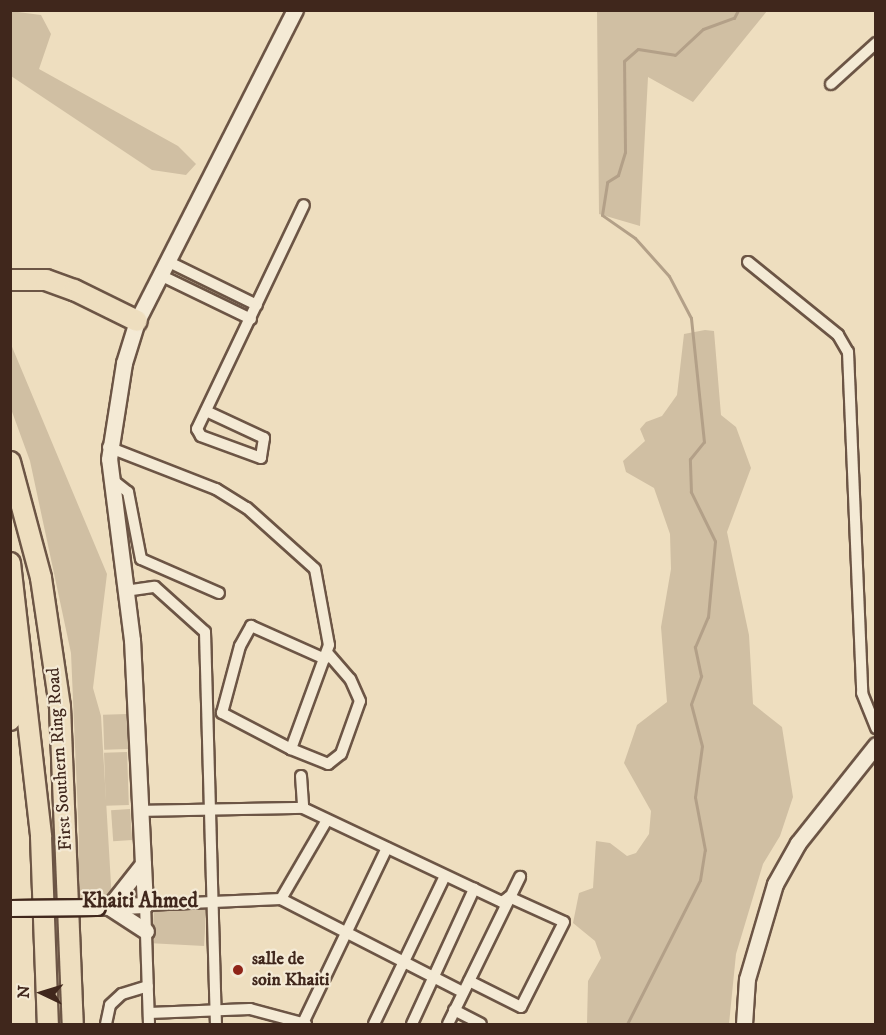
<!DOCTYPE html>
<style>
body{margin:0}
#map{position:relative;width:886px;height:1035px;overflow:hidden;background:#eedebf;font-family:"IM FELL DW Pica",serif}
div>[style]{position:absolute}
.green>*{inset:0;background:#d0bfa3;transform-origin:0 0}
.stream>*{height:3px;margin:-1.5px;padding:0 1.5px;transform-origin:1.5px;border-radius:1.5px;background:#b3a088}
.roads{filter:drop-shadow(2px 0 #6c5545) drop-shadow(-2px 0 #6c5545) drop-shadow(0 2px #6c5545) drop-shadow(0 -2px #6c5545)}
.street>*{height:10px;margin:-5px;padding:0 5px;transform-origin:5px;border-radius:5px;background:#f4ead5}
.secondary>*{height:15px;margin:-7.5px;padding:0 7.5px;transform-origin:7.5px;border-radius:7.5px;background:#f4ead5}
.highway>*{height:20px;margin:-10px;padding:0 10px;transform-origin:10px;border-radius:10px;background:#eedebf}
.bridges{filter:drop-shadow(2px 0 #40271c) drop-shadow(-2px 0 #40271c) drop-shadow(0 2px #40271c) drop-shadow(0 -2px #40271c)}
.secondary-bridge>*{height:15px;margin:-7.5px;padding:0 7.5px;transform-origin:7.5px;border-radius:7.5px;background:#f4ead5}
.dots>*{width:16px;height:16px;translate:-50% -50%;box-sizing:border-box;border:3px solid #f4ead5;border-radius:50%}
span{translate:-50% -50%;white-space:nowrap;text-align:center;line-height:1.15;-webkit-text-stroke:4.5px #f4ead5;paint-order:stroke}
.street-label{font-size:18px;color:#40271c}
.poi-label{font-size:18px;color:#40271c;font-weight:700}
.left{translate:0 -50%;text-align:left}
.quarter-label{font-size:21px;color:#40271c;font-weight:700}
.frame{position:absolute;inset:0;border:12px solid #40271c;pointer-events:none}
.north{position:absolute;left:12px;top:963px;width:60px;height:60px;-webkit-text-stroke:4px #f4ead5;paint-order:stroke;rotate:274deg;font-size:16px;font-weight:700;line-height:24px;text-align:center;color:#40271c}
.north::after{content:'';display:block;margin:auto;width:21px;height:27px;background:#40271c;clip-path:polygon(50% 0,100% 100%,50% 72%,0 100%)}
</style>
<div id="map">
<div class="green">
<div style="clip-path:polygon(10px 11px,41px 15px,51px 34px,39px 69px,178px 146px,196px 164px,186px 175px,152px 170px,11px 76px)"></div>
<div style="clip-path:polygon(597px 11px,767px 11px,693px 102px,648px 77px,640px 226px,599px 214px)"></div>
<div style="clip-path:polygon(705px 330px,714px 331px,721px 415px,736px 427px,751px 468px,727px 532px,749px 635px,753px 704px,782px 727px,793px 797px,780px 836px,763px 864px,736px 954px,729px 1024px,587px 1024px,588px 981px,601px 958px,595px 941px,573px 923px,579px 893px,593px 888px,596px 841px,610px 843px,627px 856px,636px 853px,649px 834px,651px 811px,624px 763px,637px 725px,667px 702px,661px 627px,671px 569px,670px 534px,654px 488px,626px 472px,623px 461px,645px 441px,640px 429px,646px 422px,662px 416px,677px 395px,684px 334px)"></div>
<div style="clip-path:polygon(10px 342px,107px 574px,93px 688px,101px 716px,112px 901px,76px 900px,79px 839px,71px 653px,30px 461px,11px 409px)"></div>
<div style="left:127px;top:714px;width:35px;height:24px;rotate:88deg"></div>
<div style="left:127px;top:752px;width:53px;height:23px;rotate:88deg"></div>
<div style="left:130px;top:809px;width:31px;height:19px;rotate:86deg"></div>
<div style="left:206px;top:910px;width:36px;height:52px;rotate:93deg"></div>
</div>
<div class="stream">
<div style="left:627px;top:1024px;width:161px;rotate:-63.1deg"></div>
<div style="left:700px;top:880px;width:30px;rotate:-81deg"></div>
<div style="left:705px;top:850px;width:54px;rotate:-100.7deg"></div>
<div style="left:695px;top:797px;width:51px;rotate:-82.2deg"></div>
<div style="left:702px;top:746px;width:43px;rotate:-104.7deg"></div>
<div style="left:691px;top:704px;width:30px;rotate:-70deg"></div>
<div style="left:701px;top:676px;width:30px;rotate:-102deg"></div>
<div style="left:695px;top:647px;width:33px;rotate:-67deg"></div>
<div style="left:708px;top:617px;width:76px;rotate:-84.7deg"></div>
<div style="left:715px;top:541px;width:55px;rotate:-116.1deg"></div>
<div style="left:691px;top:492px;width:33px;rotate:-92deg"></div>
<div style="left:690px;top:459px;width:22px;rotate:-51deg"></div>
<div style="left:704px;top:442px;width:125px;rotate:-96deg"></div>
<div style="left:691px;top:318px;width:47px;rotate:-117.6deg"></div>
<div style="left:669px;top:276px;width:51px;rotate:-131.8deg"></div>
<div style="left:635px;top:238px;width:40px;rotate:-145.1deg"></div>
<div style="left:602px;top:215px;width:33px;rotate:-81deg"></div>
<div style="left:607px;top:182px;width:13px;rotate:-32deg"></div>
<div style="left:618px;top:175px;width:24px;rotate:-73deg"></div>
<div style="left:625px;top:152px;width:91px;rotate:-90.6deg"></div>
<div style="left:624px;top:61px;width:18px;rotate:-41deg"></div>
<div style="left:638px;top:49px;width:37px;rotate:9deg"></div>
<div style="left:675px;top:55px;width:38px;rotate:-43deg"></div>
<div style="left:703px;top:29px;width:33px;rotate:-20deg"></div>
<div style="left:734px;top:18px;width:9px;rotate:-63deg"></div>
</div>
<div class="roads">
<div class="street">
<div style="left:831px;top:84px;width:61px;rotate:-42.3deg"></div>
<div style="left:167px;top:261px;width:100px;rotate:26.1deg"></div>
<div style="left:748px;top:262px;width:116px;rotate:39deg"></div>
<div style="left:838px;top:335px;width:20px;rotate:60deg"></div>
<div style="left:848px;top:352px;width:341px;rotate:87.6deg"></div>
<div style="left:862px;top:693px;width:38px;rotate:68deg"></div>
<div style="left:160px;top:275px;width:101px;rotate:25.8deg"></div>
<div style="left:206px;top:411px;width:64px;rotate:25deg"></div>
<div style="left:264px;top:438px;width:20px;rotate:99deg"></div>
<div style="left:261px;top:458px;width:64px;rotate:-159.9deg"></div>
<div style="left:201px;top:436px;width:8px;rotate:-120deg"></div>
<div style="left:197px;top:429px;width:248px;rotate:-64.5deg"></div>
<div style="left:108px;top:447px;width:116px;rotate:21.3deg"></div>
<div style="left:216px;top:489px;width:36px;rotate:32deg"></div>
<div style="left:247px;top:508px;width:91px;rotate:41.9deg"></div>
<div style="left:315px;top:569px;width:77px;rotate:79.6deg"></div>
<div style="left:329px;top:645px;width:111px;rotate:110.1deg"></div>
<div style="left:291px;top:749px;width:40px;rotate:22deg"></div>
<div style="left:328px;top:764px;width:16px;rotate:-38deg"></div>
<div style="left:341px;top:754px;width:56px;rotate:-70.3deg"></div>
<div style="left:360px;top:701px;width:24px;rotate:-114deg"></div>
<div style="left:350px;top:679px;width:35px;rotate:-131deg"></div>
<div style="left:110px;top:478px;width:23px;rotate:38deg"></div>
<div style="left:128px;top:492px;width:68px;rotate:79deg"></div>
<div style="left:141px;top:559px;width:85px;rotate:23.6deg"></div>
<div style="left:125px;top:591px;width:30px;rotate:-8deg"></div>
<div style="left:155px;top:587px;width:67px;rotate:42deg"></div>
<div style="left:205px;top:632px;width:392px;rotate:88.4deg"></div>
<div style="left:291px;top:749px;width:78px;rotate:-152.4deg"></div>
<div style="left:222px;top:713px;width:69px;rotate:-75deg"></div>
<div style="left:240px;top:646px;width:23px;rotate:-61deg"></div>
<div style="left:251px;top:626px;width:81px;rotate:24deg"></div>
<div style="left:301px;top:776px;width:32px;rotate:86deg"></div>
<div style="left:140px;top:811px;width:163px;rotate:-1.1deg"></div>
<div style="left:303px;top:808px;width:220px;rotate:25.3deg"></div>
<div style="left:502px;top:902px;width:9px;rotate:-36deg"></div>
<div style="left:509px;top:897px;width:60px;rotate:24.4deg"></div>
<div style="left:564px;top:922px;width:95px;rotate:116.8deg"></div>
<div style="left:521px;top:1007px;width:58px;rotate:-153.4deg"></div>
<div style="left:281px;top:899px;width:204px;rotate:27.1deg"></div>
<div style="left:454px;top:1010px;width:30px;rotate:27deg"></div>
<div style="left:149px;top:1013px;width:101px;rotate:-2.3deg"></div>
<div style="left:250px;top:1009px;width:58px;rotate:15deg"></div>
<div style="left:303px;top:1023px;width:194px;rotate:-64.4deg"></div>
<div style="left:106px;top:1024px;width:19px;rotate:-78deg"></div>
<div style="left:110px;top:1005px;width:16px;rotate:-43deg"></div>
<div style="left:122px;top:994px;width:27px;rotate:-17deg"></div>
<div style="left:149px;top:1024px;width:119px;rotate:-91.9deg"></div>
<div style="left:145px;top:905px;width:136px;rotate:-2.5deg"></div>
<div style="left:281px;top:899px;width:91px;rotate:-59.8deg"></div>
<div style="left:374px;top:1024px;width:164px;rotate:-64.4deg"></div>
<div style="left:412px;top:1024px;width:149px;rotate:-65.3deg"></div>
<div style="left:448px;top:1024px;width:164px;rotate:-63.9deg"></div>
</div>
<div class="secondary">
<div style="left:143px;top:864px;width:55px;rotate:128.3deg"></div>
<div style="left:109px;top:907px;width:44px;rotate:33deg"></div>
<div style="left:97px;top:907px;width:48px;rotate:-2.4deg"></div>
<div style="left:145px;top:905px;width:265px;rotate:-92.8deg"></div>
<div style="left:132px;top:640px;width:182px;rotate:-97.2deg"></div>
<div style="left:109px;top:459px;width:97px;rotate:-81.1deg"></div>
<div style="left:124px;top:363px;width:44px;rotate:-72.8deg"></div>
<div style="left:137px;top:321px;width:349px;rotate:-63.1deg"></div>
<div style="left:744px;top:1024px;width:45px;rotate:-86.2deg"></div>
<div style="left:747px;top:979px;width:99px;rotate:-73.6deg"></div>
<div style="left:775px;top:884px;width:47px;rotate:-60.7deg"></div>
<div style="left:798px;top:843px;width:125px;rotate:-51.5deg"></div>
</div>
<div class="highway">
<div style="left:10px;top:280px;width:36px"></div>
<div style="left:46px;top:280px;width:30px;rotate:20deg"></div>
<div style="left:74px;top:290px;width:70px;rotate:26.2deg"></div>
<div style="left:10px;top:462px;width:120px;rotate:75deg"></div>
<div style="left:41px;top:578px;width:130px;rotate:81.6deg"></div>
<div style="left:60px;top:707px;width:317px;rotate:87.7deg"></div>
<div style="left:10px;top:563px;width:276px;rotate:83.5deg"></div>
<div style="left:41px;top:837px;width:187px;rotate:87.9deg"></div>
<div style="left:10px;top:720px;width:46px;rotate:-81.2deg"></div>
</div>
</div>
<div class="bridges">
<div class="secondary-bridge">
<div style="left:10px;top:908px;width:87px;rotate:-0.7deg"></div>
</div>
</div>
<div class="dots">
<div style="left:238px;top:970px;background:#8f2418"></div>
</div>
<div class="street-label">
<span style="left:60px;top:759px;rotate:-94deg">First Southern Ring Road</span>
</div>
<div class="poi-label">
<span class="left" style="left:252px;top:970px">salle de<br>soin Khaiti</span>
</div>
<div class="quarter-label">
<span style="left:140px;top:901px">Khaiti Ahmed</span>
</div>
<div class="frame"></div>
<div class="north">N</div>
</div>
